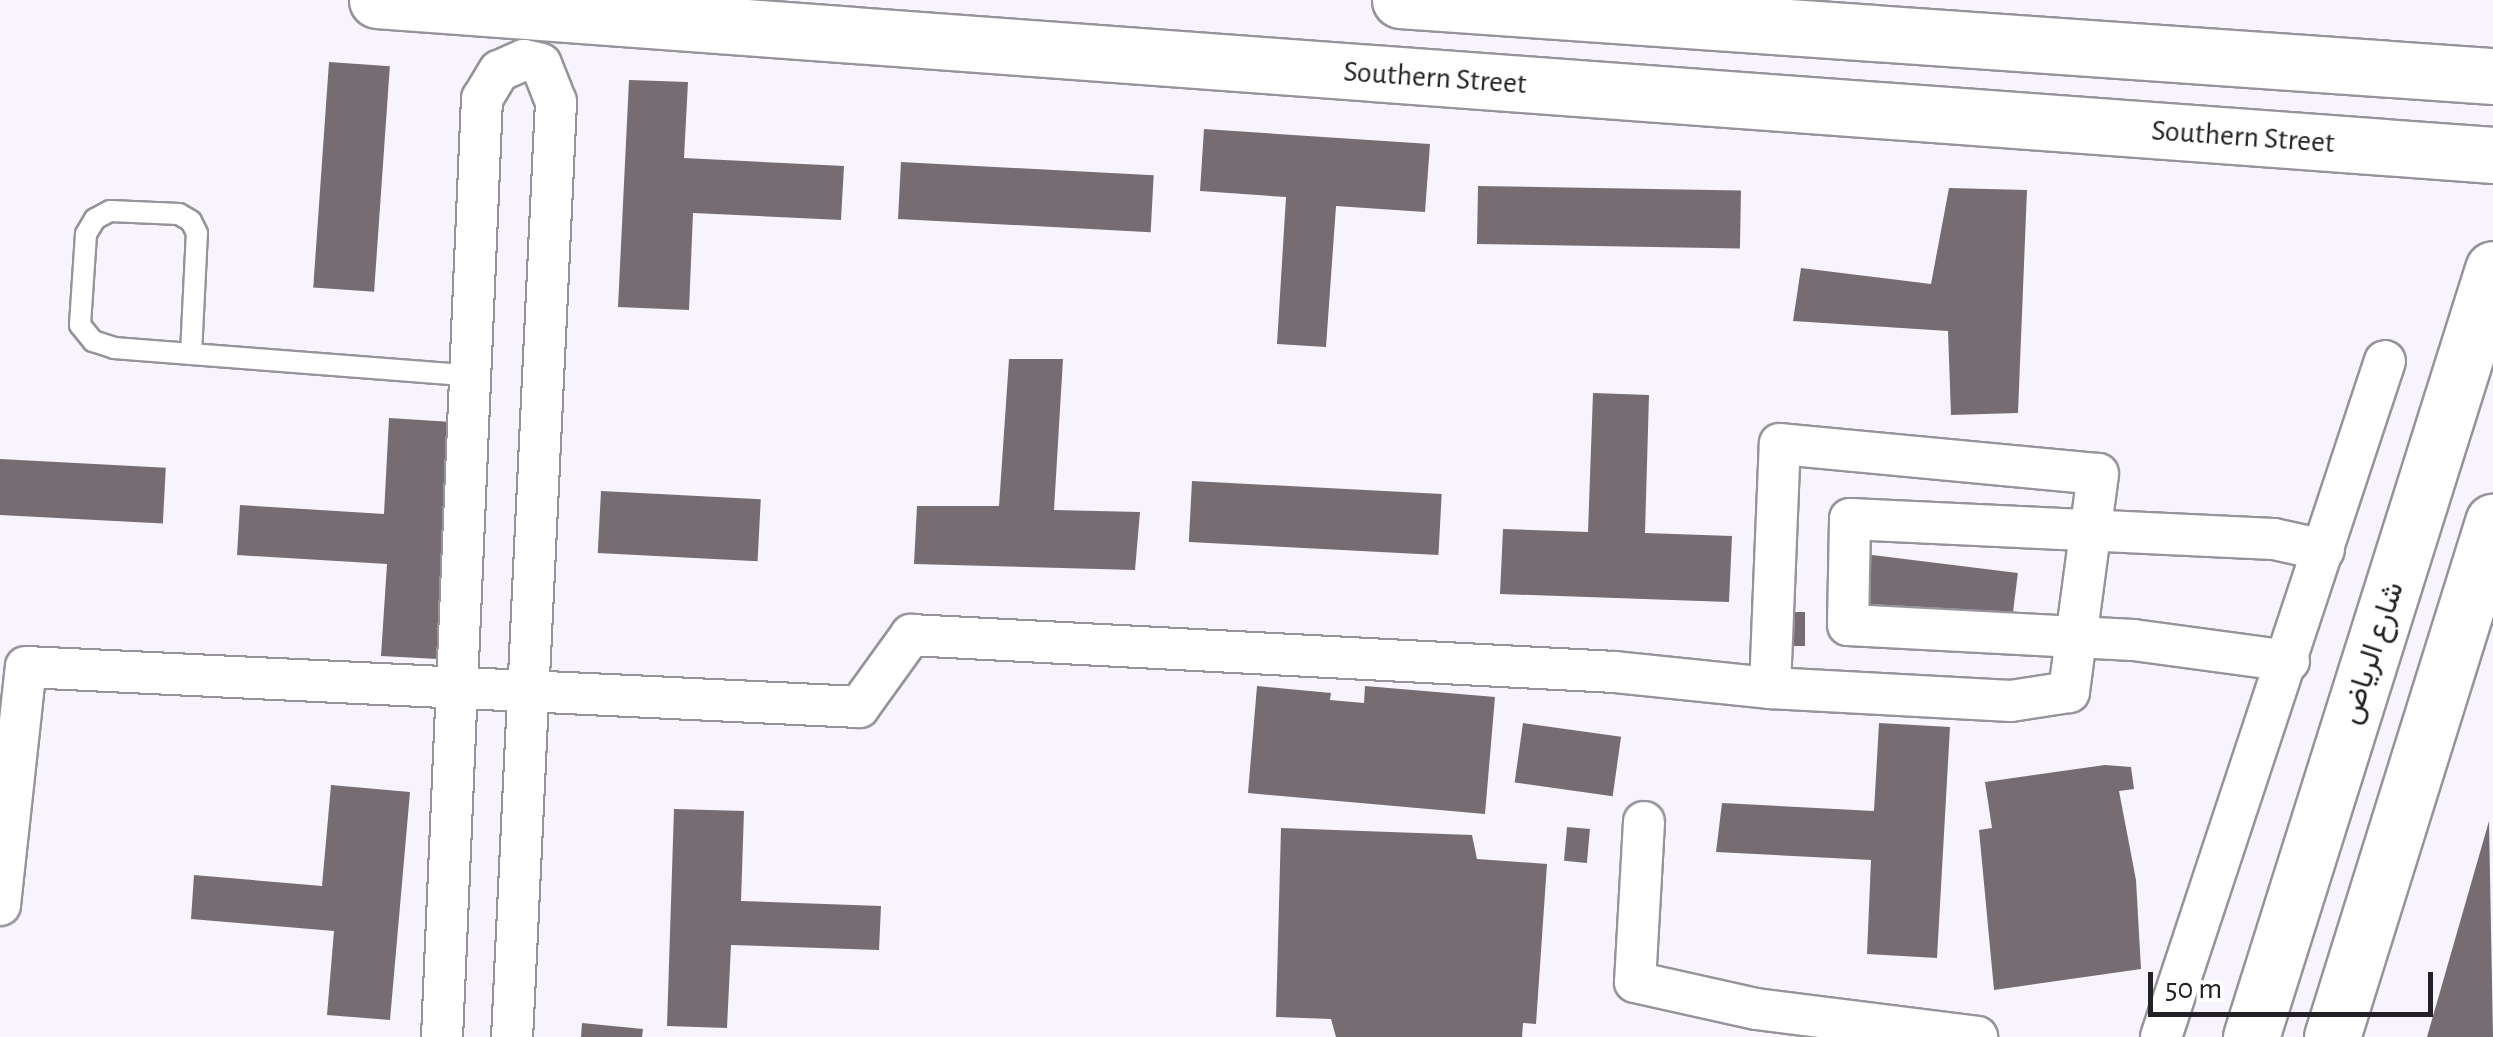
<!DOCTYPE html>
<meta charset="utf-8">
<style>
body{margin:0}
#map{position:relative;width:2493px;height:1037px;overflow:hidden;background:#f8f4fd;font-family:"Alegreya Sans",Vazirmatn,sans-serif}
div>[style]{position:absolute}
.building>*{inset:0;background:#756d72;transform-origin:0 0}
.roads{filter:drop-shadow(2px 0 #97939b) drop-shadow(-2px 0 #97939b) drop-shadow(0 2px #97939b) drop-shadow(0 -2px #97939b)}
.lane>*{height:20px;margin:-10px;padding:0 10px;transform-origin:10px;border-radius:10px;background:#fff}
.street>*{height:40px;margin:-20px;padding:0 20px;transform-origin:20px;border-radius:20px;background:#fff}
.secondary>*{height:55px;margin:-27.5px;padding:0 27.5px;transform-origin:27.5px;border-radius:27.5px;background:#fff}
span{translate:-50% -50%;white-space:nowrap;text-align:center;line-height:1.15;-webkit-text-stroke:8px #fff;paint-order:stroke}
.street-label{font-size:30px;color:#232125}
.scale{position:absolute;left:2148px;top:972px;width:285px;height:45px;box-sizing:border-box;border:5px solid #232125;border-top:0;padding-left:12px;font-size:30px;line-height:35px;white-space:nowrap;color:#232125;-webkit-text-stroke:8px #fff;paint-order:stroke}
</style>
<div id="map">
<div class="building">
<div style="left:329px;top:62px;width:61px;height:226px;rotate:4deg"></div>
<div style="clip-path:polygon(629px 80px,688px 82px,684px 158px,844px 166px,841px 220px,693px 213px,689px 310px,618px 307px)"></div>
<div style="clip-path:polygon(1204px 129px,1430px 144px,1425px 212px,1336px 206px,1326px 347px,1277px 344px,1286px 197px,1200px 191px)"></div>
<div style="left:901px;top:162px;width:253px;height:57px;rotate:3deg"></div>
<div style="left:1478px;top:186px;width:263px;height:58px;rotate:1deg"></div>
<div style="clip-path:polygon(1949px 188px,2027px 190px,2018px 413px,1951px 415px,1948px 331px,1793px 321px,1801px 268px,1931px 284px)"></div>
<div style="clip-path:polygon(1009px 359px,1063px 359px,1054px 510px,1140px 512px,1135px 570px,914px 564px,917px 506px,999px 506px)"></div>
<div style="clip-path:polygon(1593px 393px,1649px 395px,1645px 533px,1732px 536px,1729px 602px,1500px 594px,1503px 529px,1588px 532px)"></div>
<div style="clip-path:polygon(389px 418px,452px 422px,438px 659px,381px 656px,387px 564px,237px 555px,240px 505px,384px 514px)"></div>
<div style="left:0;top:459px;width:166px;height:56px;rotate:3deg"></div>
<div style="left:1192px;top:481px;width:250px;height:61px;rotate:3deg"></div>
<div style="left:601px;top:491px;width:160px;height:62px;rotate:3deg"></div>
<div style="left:1864px;top:554px;width:155px;height:57px;rotate:7deg"></div>
<div style="left:1776px;top:612px;width:29px;height:34px"></div>
<div style="clip-path:polygon(1257px 686px,1331px 693px,1330px 700px,1364px 703px,1365px 686px,1495px 697px,1485px 814px,1248px 793px)"></div>
<div style="left:1523px;top:723px;width:99px;height:60px;rotate:8deg"></div>
<div style="clip-path:polygon(1879px 723px,1950px 727px,1937px 958px,1867px 954px,1871px 860px,1716px 852px,1722px 803px,1874px 811px)"></div>
<div style="clip-path:polygon(2105px 765px,2131px 767px,2134px 789px,2119px 791px,2136px 880px,2141px 969px,1994px 990px,1979px 830px,1992px 828px,1985px 782px)"></div>
<div style="clip-path:polygon(331px 785px,410px 792px,390px 1020px,327px 1015px,334px 931px,191px 919px,194px 875px,322px 886px)"></div>
<div style="clip-path:polygon(674px 809px,744px 811px,741px 901px,881px 906px,879px 950px,731px 945px,727px 1028px,667px 1026px)"></div>
<div style="clip-path:polygon(2489px 821px,2493px 1037px,2427px 1037px)"></div>
<div style="left:1567px;top:827px;width:23px;height:34px;rotate:5deg"></div>
<div style="clip-path:polygon(1281px 828px,1472px 835px,1477px 859px,1547px 864px,1536px 1024px,1523px 1023px,1522px 1037px,1336px 1037px,1331px 1019px,1276px 1017px)"></div>
<div style="clip-path:polygon(582px 1023px,643px 1029px,642px 1037px,581px 1037px)"></div>
</div>
<div class="roads">
<div class="lane">
<div style="left:191px;top:354px;width:121px;rotate:-87.2deg"></div>
<div style="left:197px;top:233px;width:13px;rotate:-117deg"></div>
<div style="left:191px;top:221px;width:14px;rotate:-150deg"></div>
<div style="left:179px;top:214px;width:69px;rotate:-177.5deg"></div>
<div style="left:110px;top:211px;width:17px;rotate:152deg"></div>
<div style="left:95px;top:219px;width:17px;rotate:121deg"></div>
<div style="left:86px;top:234px;width:91px;rotate:93.8deg"></div>
<div style="left:80px;top:325px;width:21px;rotate:51deg"></div>
<div style="left:93px;top:341px;width:22px;rotate:18deg"></div>
<div style="left:114px;top:348px;width:77px;rotate:4.5deg"></div>
<div style="left:191px;top:354px;width:276px;rotate:4.4deg"></div>
</div>
<div class="street">
<div style="left:1780px;top:444px;width:319px;rotate:5.4deg"></div>
<div style="left:2098px;top:474px;width:220px;rotate:97.6deg"></div>
<div style="left:2069px;top:692px;width:59px;rotate:171.2deg"></div>
<div style="left:2011px;top:701px;width:241px;rotate:-176.9deg"></div>
<div style="left:1770px;top:688px;width:244px;rotate:-87.7deg"></div>
<div style="left:2289px;top:661px;width:157px;rotate:-172.3deg"></div>
<div style="left:2133px;top:640px;width:285px;rotate:-177deg"></div>
<div style="left:1848px;top:625px;width:106px;rotate:-88.9deg"></div>
<div style="left:1850px;top:519px;width:424px;rotate:2.7deg"></div>
<div style="left:2274px;top:539px;width:51px;rotate:12.4deg"></div>
<div style="left:1644px;top:822px;width:160px;rotate:93.2deg"></div>
<div style="left:1635px;top:982px;width:124px;rotate:12.6deg"></div>
<div style="left:1756px;top:1009px;width:223px;rotate:7.2deg"></div>
<div style="left:0;top:905px;width:239px;rotate:-83.8deg"></div>
<div style="left:26px;top:667px;width:834px;rotate:2.75deg"></div>
<div style="left:859px;top:707px;width:89px;rotate:-54.2deg"></div>
<div style="left:911px;top:635px;width:704px;rotate:3.01deg"></div>
<div style="left:1614px;top:672px;width:157px;rotate:5.9deg"></div>
<div style="left:442px;top:1037px;width:939px;rotate:-87.56deg"></div>
<div style="left:482px;top:99px;width:33px;rotate:-59deg"></div>
<div style="left:499px;top:71px;width:27px;rotate:-24deg"></div>
<div style="left:524px;top:60px;width:17px;rotate:13deg"></div>
<div style="left:541px;top:64px;width:41px;rotate:68.5deg"></div>
<div style="left:556px;top:102px;width:936px;rotate:92.69deg"></div>
<div style="left:2161px;top:1037px;width:712px;rotate:-71.67deg"></div>
</div>
<div class="secondary">
<div style="left:377px;top:0;width:2122px;rotate:4.19deg"></div>
<div style="left:1400px;top:0;width:1096px;rotate:3.98deg"></div>
<div style="left:2251px;top:1037px;width:805px;rotate:-72.51deg"></div>
<div style="left:2332px;top:1037px;width:540px;rotate:-72.64deg"></div>
</div>
</div>
<div class="street-label">
<span style="left:1435px;top:78px;rotate:4deg">Southern Street</span>
<span style="left:2243px;top:137px;rotate:4deg">Southern Street</span>
<span style="left:2372px;top:653px;rotate:-72deg">شارع الرياض</span>
</div>
<div class="scale">50 m</div>
</div>
